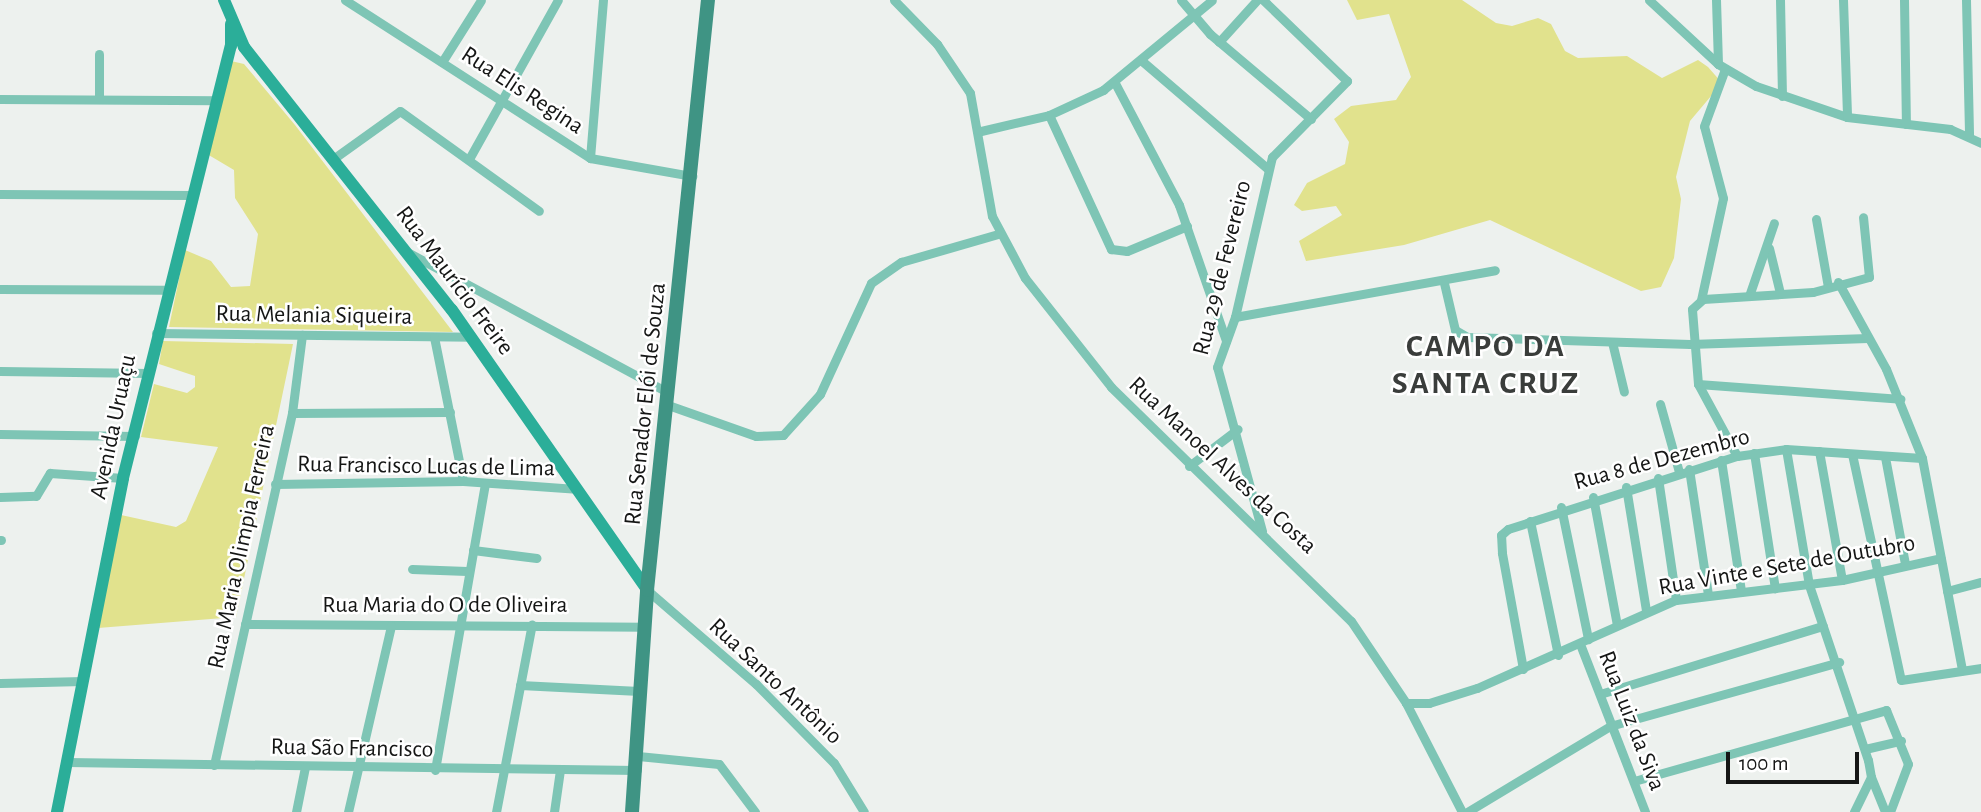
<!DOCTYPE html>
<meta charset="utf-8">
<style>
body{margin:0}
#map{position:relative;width:1981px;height:812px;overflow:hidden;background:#edf1ee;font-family:"Alegreya Sans",sans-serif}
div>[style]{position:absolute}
.green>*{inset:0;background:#e1e28d}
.street>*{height:9px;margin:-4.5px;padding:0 4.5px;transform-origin:4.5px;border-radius:4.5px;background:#7ec5b5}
.secondary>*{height:12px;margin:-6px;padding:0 6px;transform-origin:6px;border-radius:6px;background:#2bae99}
.primary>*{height:14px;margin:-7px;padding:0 7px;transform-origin:7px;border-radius:7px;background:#3f9484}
span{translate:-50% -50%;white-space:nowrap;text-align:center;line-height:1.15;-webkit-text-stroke:5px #fff;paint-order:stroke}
.street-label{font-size:24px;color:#151615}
.district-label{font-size:32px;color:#3a3d3b;font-weight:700;letter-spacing:2px}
.scale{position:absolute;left:1726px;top:752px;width:133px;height:32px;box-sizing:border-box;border:4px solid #151615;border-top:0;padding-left:9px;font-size:21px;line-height:24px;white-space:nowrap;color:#151615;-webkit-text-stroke:5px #fff;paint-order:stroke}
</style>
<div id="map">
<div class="green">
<div style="clip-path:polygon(1347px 0,1462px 0,1496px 23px,1512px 26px,1538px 18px,1551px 24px,1565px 51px,1578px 58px,1627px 56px,1662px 78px,1698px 60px,1708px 67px,1722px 83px,1690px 121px,1676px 177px,1681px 199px,1674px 258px,1661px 287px,1641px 291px,1490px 220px,1404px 245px,1306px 261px,1299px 241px,1342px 215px,1336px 206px,1302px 211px,1294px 205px,1307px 183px,1345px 164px,1349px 142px,1334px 119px,1351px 106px,1396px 100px,1411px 77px,1389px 14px,1357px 20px)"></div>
<div style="clip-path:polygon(231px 61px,244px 64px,295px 125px,453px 332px,169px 327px,185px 250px,211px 261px,231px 287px,250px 286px,258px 234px,235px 198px,234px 170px,207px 154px)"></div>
<div style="clip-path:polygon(163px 341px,293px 344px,236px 617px,98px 628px,121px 515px,176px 527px,186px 521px,218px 447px,141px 437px,154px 384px,187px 393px,195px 387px,195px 376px,159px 364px)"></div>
</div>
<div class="street">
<div style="left:345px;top:0;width:292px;rotate:32.8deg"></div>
<div style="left:590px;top:158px;width:104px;rotate:10deg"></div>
<div style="left:894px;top:0;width:62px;rotate:45.7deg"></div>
<div style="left:937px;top:44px;width:59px;rotate:56deg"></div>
<div style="left:970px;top:93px;width:125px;rotate:79.9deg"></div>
<div style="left:992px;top:216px;width:70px;rotate:62deg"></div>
<div style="left:1025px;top:278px;width:139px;rotate:51.7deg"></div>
<div style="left:1111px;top:387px;width:335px;rotate:44.3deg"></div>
<div style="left:1351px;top:621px;width:99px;rotate:56.1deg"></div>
<div style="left:1406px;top:703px;width:123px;rotate:62.8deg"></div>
<div style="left:1181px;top:0;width:45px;rotate:49.5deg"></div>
<div style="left:1210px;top:34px;width:132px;rotate:40.1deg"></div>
<div style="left:1649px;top:0;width:94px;rotate:42.8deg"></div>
<div style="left:1718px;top:64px;width:44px;rotate:30.1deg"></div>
<div style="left:1756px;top:86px;width:96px;rotate:18.8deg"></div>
<div style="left:1847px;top:117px;width:104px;rotate:6.6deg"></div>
<div style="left:1950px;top:129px;width:34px;rotate:24deg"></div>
<div style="left:1716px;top:0;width:64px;rotate:88.2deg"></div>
<div style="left:1780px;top:0;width:96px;rotate:88.8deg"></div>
<div style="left:1843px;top:0;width:117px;rotate:88deg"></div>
<div style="left:1904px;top:0;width:124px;rotate:89.1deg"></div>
<div style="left:1966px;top:0;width:134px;rotate:88.7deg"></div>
<div style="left:1219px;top:42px;width:57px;rotate:-47.9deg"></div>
<div style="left:99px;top:54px;width:45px;rotate:90deg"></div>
<div style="left:1142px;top:61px;width:166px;rotate:40.6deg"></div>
<div style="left:442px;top:62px;width:73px;rotate:-57.8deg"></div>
<div style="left:1115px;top:83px;width:138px;rotate:62.3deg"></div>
<div style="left:1179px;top:205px;width:144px;rotate:70.9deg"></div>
<div style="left:0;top:99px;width:217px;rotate:0.3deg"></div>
<div style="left:1049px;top:115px;width:148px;rotate:65.2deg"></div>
<div style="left:1111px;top:249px;width:16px;rotate:7deg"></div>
<div style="left:1127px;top:251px;width:65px;rotate:-22.6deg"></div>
<div style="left:981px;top:131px;width:70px;rotate:-13.2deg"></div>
<div style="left:1049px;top:115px;width:60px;rotate:-24.8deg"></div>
<div style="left:1103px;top:90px;width:141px;rotate:-39.5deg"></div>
<div style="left:590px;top:158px;width:159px;rotate:-85.3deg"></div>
<div style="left:333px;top:159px;width:82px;rotate:-35.6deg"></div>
<div style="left:400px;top:111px;width:171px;rotate:35.7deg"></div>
<div style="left:469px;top:159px;width:182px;rotate:-60.8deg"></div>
<div style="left:0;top:194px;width:191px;rotate:0.3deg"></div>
<div style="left:1816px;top:219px;width:69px;rotate:80deg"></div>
<div style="left:1769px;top:248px;width:46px;rotate:76.3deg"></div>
<div style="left:409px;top:253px;width:295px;rotate:28.3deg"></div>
<div style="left:1838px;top:282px;width:99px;rotate:61.1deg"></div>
<div style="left:1886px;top:369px;width:96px;rotate:68deg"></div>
<div style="left:1922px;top:458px;width:216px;rotate:79.3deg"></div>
<div style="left:1444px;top:283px;width:48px;rotate:76.8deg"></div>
<div style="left:1455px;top:330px;width:14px;rotate:30deg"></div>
<div style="left:1467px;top:337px;width:223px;rotate:1.8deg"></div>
<div style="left:1690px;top:344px;width:178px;rotate:-1.9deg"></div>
<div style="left:0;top:289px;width:165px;rotate:0.3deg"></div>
<div style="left:1749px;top:296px;width:77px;rotate:-71.1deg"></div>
<div style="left:1701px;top:300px;width:104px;rotate:-77.8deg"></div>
<div style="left:1723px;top:198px;width:74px;rotate:-104.8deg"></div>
<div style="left:1704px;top:126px;width:61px;rotate:-69.8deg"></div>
<div style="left:1235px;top:317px;width:264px;rotate:-10.2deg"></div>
<div style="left:156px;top:333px;width:316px;rotate:0.7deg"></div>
<div style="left:434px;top:337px;width:147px;rotate:78.6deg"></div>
<div style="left:1612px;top:342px;width:51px;rotate:76.5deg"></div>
<div style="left:0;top:371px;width:149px;rotate:0.8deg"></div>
<div style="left:1698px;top:384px;width:203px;rotate:4.2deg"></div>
<div style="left:1660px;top:404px;width:71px;rotate:74.4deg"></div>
<div style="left:668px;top:405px;width:93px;rotate:19.4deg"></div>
<div style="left:756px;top:436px;width:27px;rotate:-2deg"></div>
<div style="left:783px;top:435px;width:55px;rotate:-47.9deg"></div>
<div style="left:820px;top:394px;width:122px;rotate:-65.3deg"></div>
<div style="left:871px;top:283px;width:37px;rotate:-35deg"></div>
<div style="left:901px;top:262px;width:101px;rotate:-16.1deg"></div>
<div style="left:292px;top:413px;width:158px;rotate:-0.4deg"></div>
<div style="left:0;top:434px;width:135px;rotate:0.8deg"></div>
<div style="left:1786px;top:449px;width:138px;rotate:80.4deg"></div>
<div style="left:1809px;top:585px;width:185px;rotate:71.4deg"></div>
<div style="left:1868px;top:760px;width:17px;rotate:80deg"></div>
<div style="left:1871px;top:777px;width:39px;rotate:116deg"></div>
<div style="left:1819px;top:451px;width:131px;rotate:79.9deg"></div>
<div style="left:1754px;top:453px;width:137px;rotate:81.2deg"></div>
<div style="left:1852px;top:454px;width:231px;rotate:77.8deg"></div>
<div style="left:1901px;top:680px;width:81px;rotate:-8.5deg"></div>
<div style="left:1737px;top:456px;width:82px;rotate:-118.4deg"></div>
<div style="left:1698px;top:384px;width:75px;rotate:-94.6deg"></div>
<div style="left:1692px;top:309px;width:15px;rotate:-42deg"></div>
<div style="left:1703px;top:299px;width:110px;rotate:-3.6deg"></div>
<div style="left:1813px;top:292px;width:58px;rotate:-15deg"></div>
<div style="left:1869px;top:277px;width:60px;rotate:-95.7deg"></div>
<div style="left:1885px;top:457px;width:109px;rotate:79.4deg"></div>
<div style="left:1721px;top:460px;width:133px;rotate:81.3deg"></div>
<div style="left:1189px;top:466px;width:61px;rotate:-37.1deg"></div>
<div style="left:1689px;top:469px;width:127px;rotate:81.4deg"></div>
<div style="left:1658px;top:478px;width:123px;rotate:81.6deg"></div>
<div style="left:275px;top:484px;width:188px;rotate:-0.9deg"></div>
<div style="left:463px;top:481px;width:113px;rotate:4deg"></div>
<div style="left:1626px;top:487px;width:126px;rotate:80.8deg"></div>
<div style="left:0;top:497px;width:36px;rotate:-2deg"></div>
<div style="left:36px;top:496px;width:27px;rotate:-59deg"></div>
<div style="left:50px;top:473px;width:73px;rotate:3.9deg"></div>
<div style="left:1593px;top:497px;width:130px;rotate:79.4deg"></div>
<div style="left:1561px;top:507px;width:135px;rotate:78.4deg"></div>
<div style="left:1530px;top:521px;width:137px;rotate:78.2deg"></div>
<div style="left:1262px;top:531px;width:170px;rotate:-105.3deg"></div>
<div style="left:1217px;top:367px;width:53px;rotate:-70.2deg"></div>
<div style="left:1235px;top:317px;width:164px;rotate:-77deg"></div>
<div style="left:1272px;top:157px;width:107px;rotate:-45.4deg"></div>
<div style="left:1347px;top:81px;width:117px;rotate:-136deg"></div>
<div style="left:0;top:540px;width:1px"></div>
<div style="left:473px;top:550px;width:64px;rotate:7.2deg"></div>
<div style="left:412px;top:569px;width:55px;rotate:2.1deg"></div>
<div style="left:647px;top:590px;width:144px;rotate:40.8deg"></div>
<div style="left:756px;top:684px;width:111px;rotate:45.4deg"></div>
<div style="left:834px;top:763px;width:57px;rotate:58.5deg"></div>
<div style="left:1947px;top:591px;width:35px;rotate:-15deg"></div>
<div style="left:245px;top:624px;width:399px;rotate:0.4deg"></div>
<div style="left:1580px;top:644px;width:180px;rotate:68.8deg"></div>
<div style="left:1523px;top:669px;width:118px;rotate:-100.3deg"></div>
<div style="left:1502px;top:553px;width:18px;rotate:-93deg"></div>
<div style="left:1501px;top:535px;width:9px;rotate:-41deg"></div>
<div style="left:1508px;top:529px;width:240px;rotate:-17.7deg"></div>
<div style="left:1737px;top:456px;width:49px;rotate:-8.1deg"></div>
<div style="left:1786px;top:449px;width:136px;rotate:3.8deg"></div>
<div style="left:0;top:683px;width:83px;rotate:-1.4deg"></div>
<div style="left:520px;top:685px;width:119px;rotate:2.9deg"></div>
<div style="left:1600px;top:694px;width:233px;rotate:-17deg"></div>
<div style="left:1406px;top:703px;width:23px"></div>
<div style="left:1429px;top:703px;width:50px;rotate:-17.4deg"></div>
<div style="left:1477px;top:688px;width:218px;rotate:-23.9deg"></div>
<div style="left:1676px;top:600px;width:167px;rotate:-6.9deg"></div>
<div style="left:1842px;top:580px;width:101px;rotate:-12.5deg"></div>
<div style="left:1865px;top:749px;width:37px;rotate:-13deg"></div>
<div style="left:638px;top:756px;width:81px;rotate:5.6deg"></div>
<div style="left:719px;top:764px;width:60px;rotate:53.1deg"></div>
<div style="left:67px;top:762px;width:570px;rotate:0.8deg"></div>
<div style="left:214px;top:765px;width:361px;rotate:-77.5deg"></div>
<div style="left:292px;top:413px;width:79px;rotate:-82.7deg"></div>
<div style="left:435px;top:770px;width:291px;rotate:-80.1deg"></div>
<div style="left:1871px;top:777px;width:38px;rotate:68deg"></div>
<div style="left:1634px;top:781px;width:262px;rotate:-15.7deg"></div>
<div style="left:1886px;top:710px;width:58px;rotate:67.8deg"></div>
<div style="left:1908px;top:764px;width:51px;rotate:110.6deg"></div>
<div style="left:296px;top:812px;width:46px;rotate:-78.7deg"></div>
<div style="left:348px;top:812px;width:191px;rotate:-77deg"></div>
<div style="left:496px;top:812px;width:191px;rotate:-79.2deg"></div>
<div style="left:554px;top:812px;width:42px;rotate:-81.9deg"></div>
<div style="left:1467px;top:812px;width:167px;rotate:-31deg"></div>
<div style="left:1610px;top:726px;width:238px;rotate:-15.6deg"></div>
</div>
<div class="secondary">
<div style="left:224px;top:0;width:51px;rotate:66.9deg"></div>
<div style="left:244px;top:47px;width:335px;rotate:51.7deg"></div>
<div style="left:452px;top:310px;width:341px;rotate:55.1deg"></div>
<div style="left:57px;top:812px;width:340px;rotate:-78.8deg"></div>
<div style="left:123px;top:478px;width:445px;rotate:-76deg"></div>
<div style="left:231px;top:46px;width:22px;rotate:-90deg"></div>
</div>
<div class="primary">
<div style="left:632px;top:812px;width:223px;rotate:-86.1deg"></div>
<div style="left:647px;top:590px;width:593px;rotate:-84.1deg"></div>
</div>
<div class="street-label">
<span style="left:522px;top:91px;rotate:33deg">Rua Elis Regina</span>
<span style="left:1223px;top:268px;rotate:-76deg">Rua 29 de Fevereiro</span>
<span style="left:454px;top:281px;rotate:53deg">Rua Maurício Freire</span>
<span style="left:314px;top:316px;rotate:1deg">Rua Melania Siqueira</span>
<span style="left:646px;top:404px;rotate:-84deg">Rua Senador Elói de Souza</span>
<span style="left:114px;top:427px;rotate:-78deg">Avenida Uruaçu</span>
<span style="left:1662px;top:460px;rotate:-15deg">Rua 8 de Dezembro</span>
<span style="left:1222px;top:466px;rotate:43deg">Rua Manoel Alves da Costa</span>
<span style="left:426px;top:467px;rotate:1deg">Rua Francisco Lucas de Lima</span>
<span style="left:242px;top:547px;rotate:-78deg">Rua Maria Olimpia Ferreira</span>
<span style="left:1787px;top:566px;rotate:-10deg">Rua Vinte e Sete de Outubro</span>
<span style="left:445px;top:606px">Rua Maria do O de Oliveira</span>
<span style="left:775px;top:682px;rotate:43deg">Rua Santo Antônio</span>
<span style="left:1631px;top:721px;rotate:69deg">Rua Luiz da Siva</span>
<span style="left:352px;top:749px;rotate:1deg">Rua São Francisco</span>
</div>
<div class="district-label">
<span style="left:1486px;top:365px">CAMPO DA<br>SANTA CRUZ</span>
</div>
<div class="scale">100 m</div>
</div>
